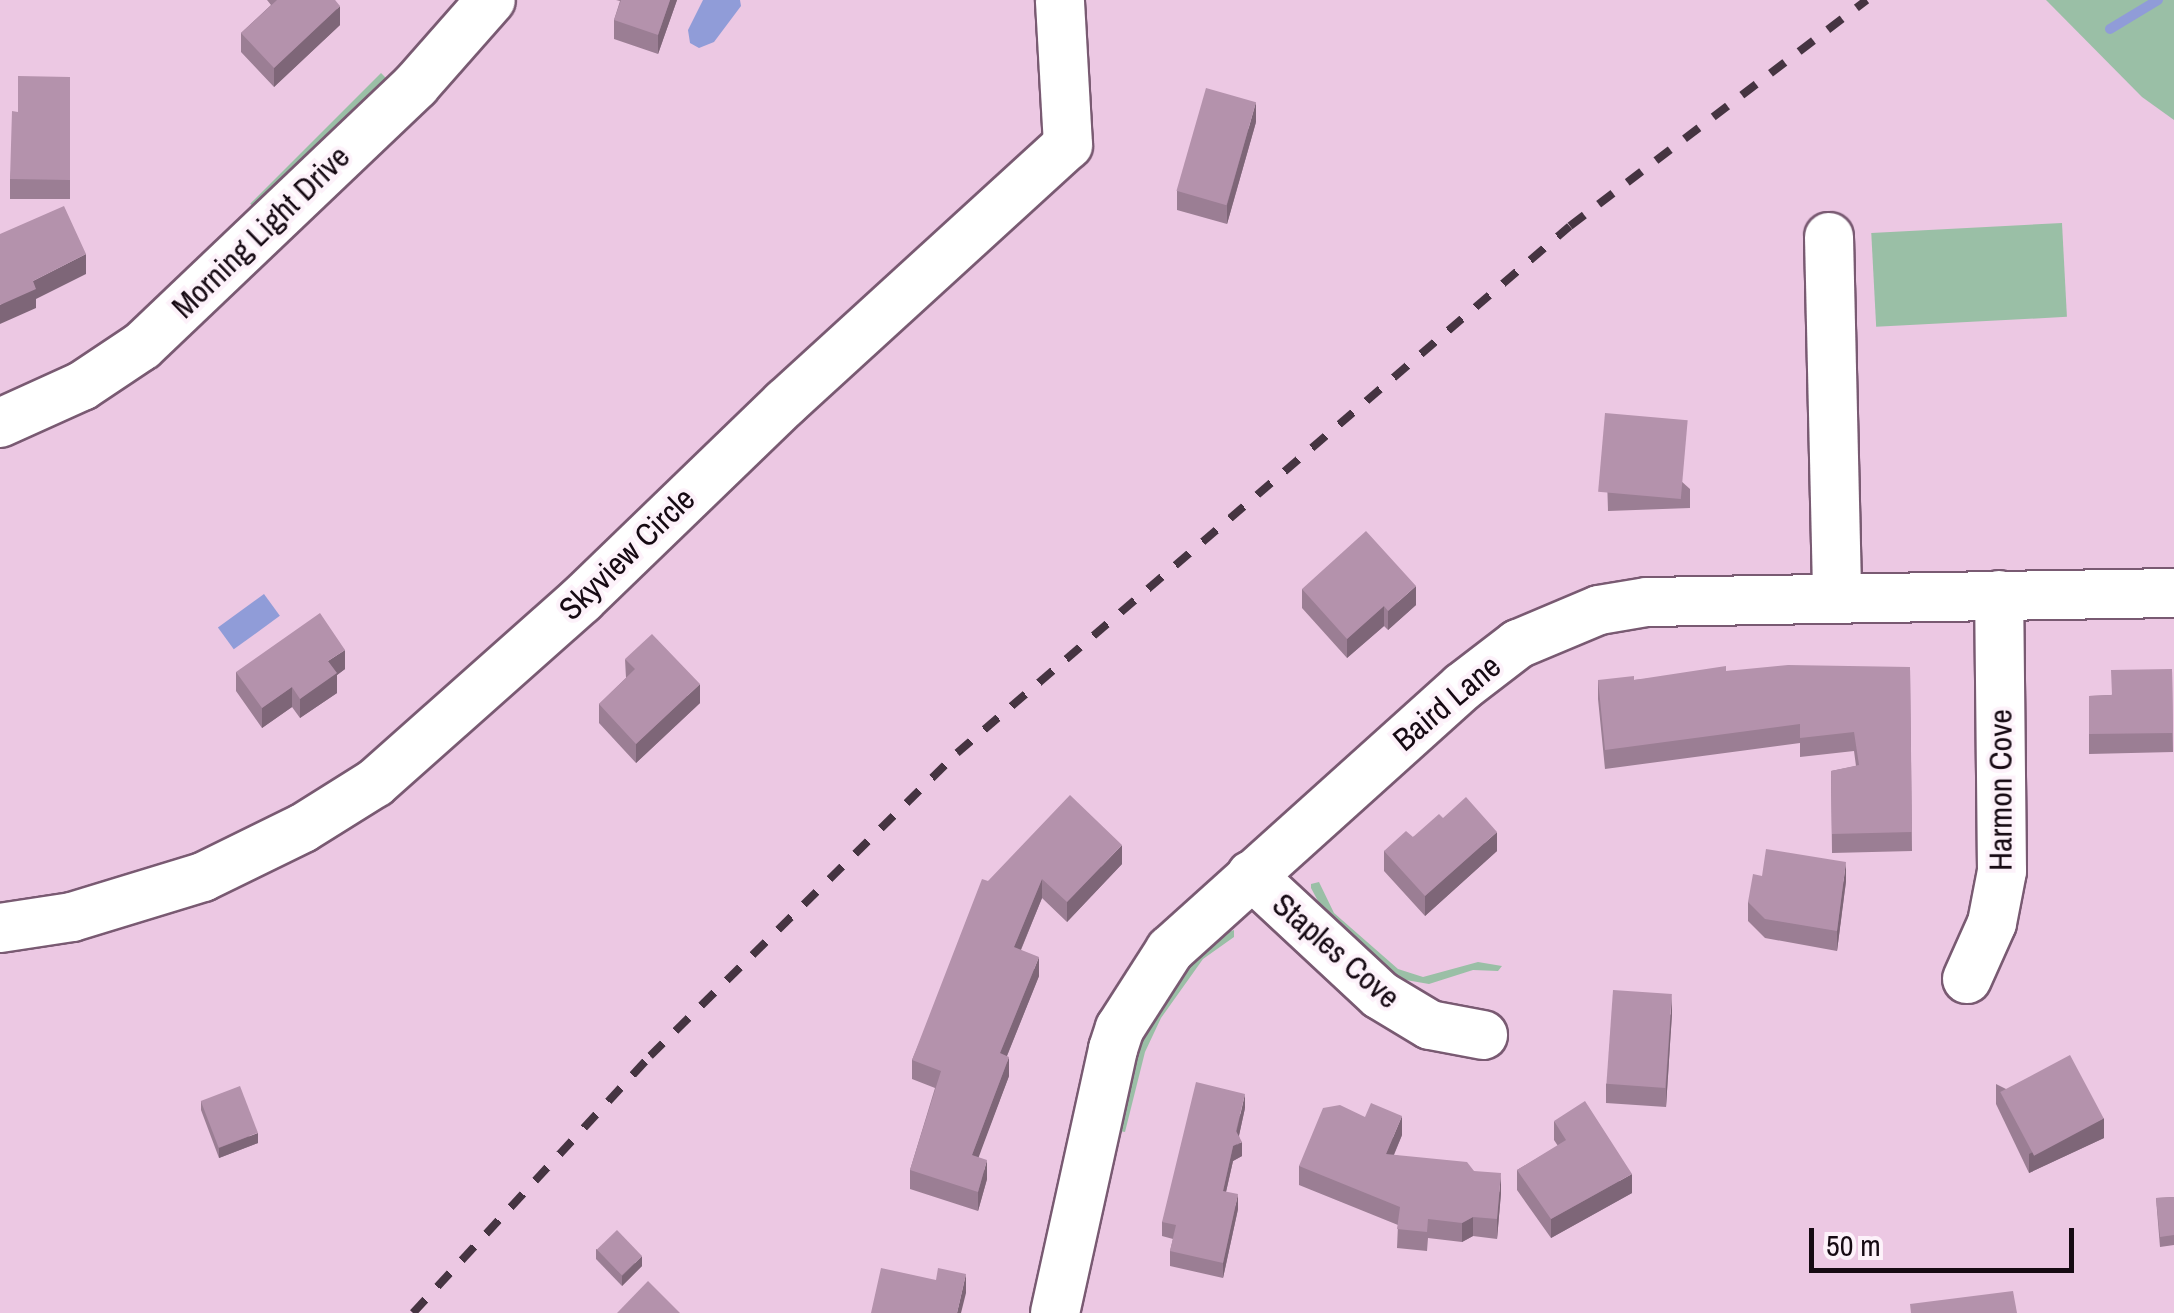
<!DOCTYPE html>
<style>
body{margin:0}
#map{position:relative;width:2174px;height:1313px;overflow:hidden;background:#ecc8e3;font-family:"Archivo Narrow",sans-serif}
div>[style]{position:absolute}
.green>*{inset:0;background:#9abfa6;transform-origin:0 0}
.water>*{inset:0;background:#909cd8;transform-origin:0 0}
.stream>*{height:10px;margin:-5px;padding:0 5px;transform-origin:5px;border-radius:5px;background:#909cd8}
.roads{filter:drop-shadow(2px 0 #795a72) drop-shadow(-2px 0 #795a72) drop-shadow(0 2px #795a72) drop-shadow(0 -2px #795a72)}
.minor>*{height:48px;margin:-24px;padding:0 24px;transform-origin:24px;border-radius:24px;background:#fff}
.rail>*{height:8px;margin-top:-4px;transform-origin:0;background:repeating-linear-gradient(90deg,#453441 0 18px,transparent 0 36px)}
.wall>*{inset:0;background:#9b7e94}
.shaded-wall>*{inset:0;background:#7e6678}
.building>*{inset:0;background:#b492ac;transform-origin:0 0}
span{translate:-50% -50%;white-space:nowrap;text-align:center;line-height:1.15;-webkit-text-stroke:8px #fdf2fa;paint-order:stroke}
.street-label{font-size:32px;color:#160a13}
.scale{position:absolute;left:1809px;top:1228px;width:265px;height:45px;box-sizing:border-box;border:5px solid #160a13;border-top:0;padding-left:12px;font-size:30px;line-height:35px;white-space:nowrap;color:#160a13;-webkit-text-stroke:8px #fdf2fa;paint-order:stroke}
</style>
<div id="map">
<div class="green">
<div style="clip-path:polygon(2046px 0,2174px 0,2174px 120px,2142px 97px)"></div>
<div style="left:381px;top:73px;width:7px;height:185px;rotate:45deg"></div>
<div style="left:2062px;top:223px;width:94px;height:191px;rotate:87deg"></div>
<div style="clip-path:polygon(1319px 882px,1334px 913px,1398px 969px,1423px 977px,1478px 962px,1502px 966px,1498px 971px,1473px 970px,1429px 984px,1400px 979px,1326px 916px,1311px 888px,1311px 884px)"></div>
<div style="clip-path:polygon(1234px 930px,1234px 937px,1203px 959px,1161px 1018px,1145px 1052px,1125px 1132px,1119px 1131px,1130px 1077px,1150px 1022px,1177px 977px,1215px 938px)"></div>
</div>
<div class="water">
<div style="clip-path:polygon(703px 0,740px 0,741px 6px,714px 42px,699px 48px,690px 43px,688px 30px)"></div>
<div style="left:264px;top:594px;width:27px;height:57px;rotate:54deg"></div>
</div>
<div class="stream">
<div style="left:2110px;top:29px;width:56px;rotate:-31.1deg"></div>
</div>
<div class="roads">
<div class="minor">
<div style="left:1829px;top:237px;width:360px;rotate:88.7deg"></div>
<div style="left:0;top:423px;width:90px;rotate:-24.3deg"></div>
<div style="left:82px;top:386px;width:72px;rotate:-33.7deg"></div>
<div style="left:142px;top:346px;width:378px;rotate:-43.6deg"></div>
<div style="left:416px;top:85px;width:113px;rotate:-48.6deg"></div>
<div style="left:1251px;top:875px;width:176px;rotate:42.9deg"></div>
<div style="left:1380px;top:995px;width:58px;rotate:31deg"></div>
<div style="left:1430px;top:1025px;width:54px;rotate:10.7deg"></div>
<div style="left:0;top:928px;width:73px;rotate:-8.7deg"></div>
<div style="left:72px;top:917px;width:137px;rotate:-17deg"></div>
<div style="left:203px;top:877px;width:111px;rotate:-26.1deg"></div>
<div style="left:303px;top:828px;width:85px;rotate:-32deg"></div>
<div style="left:375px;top:783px;width:276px;rotate:-41.6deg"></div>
<div style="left:581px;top:600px;width:284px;rotate:-44deg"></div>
<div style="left:785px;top:403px;width:383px;rotate:-42.4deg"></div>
<div style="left:1068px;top:145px;width:145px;rotate:-93.2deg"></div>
<div style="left:1967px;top:979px;width:61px;rotate:-65.9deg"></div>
<div style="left:1992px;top:923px;width:53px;rotate:-79.1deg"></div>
<div style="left:2002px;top:871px;width:276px;rotate:-90.6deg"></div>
<div style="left:1055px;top:1313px;width:270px;rotate:-77.6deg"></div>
<div style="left:1113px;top:1049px;width:22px;rotate:-72deg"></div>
<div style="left:1120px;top:1028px;width:93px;rotate:-57.3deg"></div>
<div style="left:1170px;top:950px;width:393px;rotate:-42deg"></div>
<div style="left:1462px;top:687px;width:71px;rotate:-37.5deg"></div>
<div style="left:1518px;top:644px;width:88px;rotate:-22.8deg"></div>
<div style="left:1599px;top:610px;width:49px;rotate:-9.5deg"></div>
<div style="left:1647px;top:602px;width:527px;rotate:-0.98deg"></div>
</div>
</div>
<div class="rail">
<div style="left:413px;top:1313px;width:350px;rotate:-47.3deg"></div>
<div style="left:650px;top:1056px;width:431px;rotate:-44.6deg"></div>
<div style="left:957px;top:753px;width:808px;rotate:-40.69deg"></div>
<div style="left:1570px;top:226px;width:373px;rotate:-37.3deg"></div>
</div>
<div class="wall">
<div style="clip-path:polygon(267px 0,335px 0,340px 25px,274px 87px,241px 52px,241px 33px,271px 5px)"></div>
<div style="clip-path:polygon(616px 0,677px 0,658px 54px,614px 39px,614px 20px,620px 1px)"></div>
<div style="clip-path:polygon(70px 77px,70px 199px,10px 199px,10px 179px,18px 112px)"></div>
<div style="clip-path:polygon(1256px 122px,1227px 224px,1177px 210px,1177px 191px)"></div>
<div style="clip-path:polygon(1605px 413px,1690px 489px,1690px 508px,1608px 511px)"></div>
<div style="clip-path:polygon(1302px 589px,1416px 605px,1388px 630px,1384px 626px,1347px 658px,1302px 608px)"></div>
<div style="clip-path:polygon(625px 659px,700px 703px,636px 763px,599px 723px,599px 704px,626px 678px)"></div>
<div style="clip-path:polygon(1910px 667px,1912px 851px,1832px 853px,1831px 771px,1856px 766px,1854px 751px,1800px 757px,1800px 743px,1605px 769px,1598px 699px,1598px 680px,1634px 680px,1726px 671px)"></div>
<div style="clip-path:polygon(345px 669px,337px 675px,337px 693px,300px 718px,292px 707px,262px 728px,236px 691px,236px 672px)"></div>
<div style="clip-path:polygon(2172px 669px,2173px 752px,2089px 754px,2089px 696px,2111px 695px)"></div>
<div style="clip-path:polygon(1443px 818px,1497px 851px,1425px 916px,1384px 871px,1384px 851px,1413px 837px)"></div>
<div style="clip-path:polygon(1122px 864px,1067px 922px,1042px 898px,1021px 950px,1039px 976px,1007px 1056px,1009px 1076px,978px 1157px,987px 1179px,978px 1211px,910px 1189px,910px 1170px,935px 1088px,912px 1079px,912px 1060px,988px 881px)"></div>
<div style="clip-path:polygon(1846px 881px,1837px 951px,1765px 938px,1748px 921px,1748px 902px)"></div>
<div style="clip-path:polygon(1672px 1013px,1666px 1107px,1606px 1103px,1606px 1084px)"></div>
<div style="clip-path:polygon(1996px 1084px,2104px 1138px,2029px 1173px,1996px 1104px)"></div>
<div style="clip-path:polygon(201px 1101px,258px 1143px,219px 1158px,201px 1110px)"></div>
<div style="clip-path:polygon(1245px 1108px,1239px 1135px,1242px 1156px,1233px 1161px,1226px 1192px,1238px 1209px,1223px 1278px,1170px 1266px,1170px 1251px,1173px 1239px,1162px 1236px,1162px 1222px)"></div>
<div style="clip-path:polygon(1554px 1121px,1632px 1193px,1551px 1238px,1517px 1190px,1517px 1170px,1558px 1146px,1554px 1140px)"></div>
<div style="clip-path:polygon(1402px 1135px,1394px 1155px,1474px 1171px,1501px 1193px,1497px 1239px,1473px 1236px,1462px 1242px,1428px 1238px,1427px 1251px,1397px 1248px,1398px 1225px,1299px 1185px,1299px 1166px)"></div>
<div style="clip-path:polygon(2174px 1197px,2174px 1245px,2160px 1247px,2156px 1198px)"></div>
<div style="clip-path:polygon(596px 1249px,642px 1266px,622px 1286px,596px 1259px)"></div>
</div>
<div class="shaded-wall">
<div style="clip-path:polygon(670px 0,677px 0,658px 54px,658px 35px)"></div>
<div style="clip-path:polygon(340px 6px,340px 25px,274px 87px,274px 68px)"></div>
<div style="clip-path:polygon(1256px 102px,1256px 122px,1227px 224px,1227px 205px)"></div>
<div style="clip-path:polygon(86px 254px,86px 274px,36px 299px,36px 308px,0 324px,0 305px,33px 281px)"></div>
<div style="clip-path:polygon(1416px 586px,1416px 605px,1388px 630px,1388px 611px)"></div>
<div style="clip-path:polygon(1384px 606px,1384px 626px,1347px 658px,1347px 639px)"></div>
<div style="clip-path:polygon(345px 650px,345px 669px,337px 675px,337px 693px,300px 718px,300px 699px,328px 661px)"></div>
<div style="clip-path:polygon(700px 684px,700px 703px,636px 763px,636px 744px)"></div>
<div style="clip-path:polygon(292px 687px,292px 707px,262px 728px,262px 708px)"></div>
<div style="clip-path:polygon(1497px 832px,1497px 851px,1425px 916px,1425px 896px)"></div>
<div style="clip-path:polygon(1122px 845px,1122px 864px,1067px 922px,1067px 902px)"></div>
<div style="clip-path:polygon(1846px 862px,1846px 881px,1837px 951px,1837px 931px)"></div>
<div style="clip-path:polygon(1042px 879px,1042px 898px,1014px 966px,1014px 947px)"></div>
<div style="clip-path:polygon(1039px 957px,1039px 976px,1000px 1073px,1000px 1053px)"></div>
<div style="clip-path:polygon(1672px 994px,1672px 1013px,1666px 1107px,1666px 1088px)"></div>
<div style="clip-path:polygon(1009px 1057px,1009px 1076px,972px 1175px,972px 1155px)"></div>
<div style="clip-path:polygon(1245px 1094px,1245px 1108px,1237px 1145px,1242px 1142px,1242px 1156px,1233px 1161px,1223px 1205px,1223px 1191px)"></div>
<div style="clip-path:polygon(1402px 1116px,1402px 1135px,1386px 1173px,1386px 1154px)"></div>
<div style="clip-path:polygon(2104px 1118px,2104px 1138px,2029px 1173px,2029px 1154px)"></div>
<div style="clip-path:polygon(258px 1133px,258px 1143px,219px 1158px,219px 1148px)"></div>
<div style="clip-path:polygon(987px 1160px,987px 1179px,978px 1211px,978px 1192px)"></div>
<div style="clip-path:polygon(1501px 1173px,1501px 1193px,1497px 1239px,1497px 1219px)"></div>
<div style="clip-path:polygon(1632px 1174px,1632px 1193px,1551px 1238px,1551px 1219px)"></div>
<div style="clip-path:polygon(1238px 1194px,1238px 1209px,1223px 1278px,1223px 1263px)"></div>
<div style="clip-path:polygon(1473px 1217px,1473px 1236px,1462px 1242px,1462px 1223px)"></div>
<div style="clip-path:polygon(642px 1256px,642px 1266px,622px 1286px,622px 1276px)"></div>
<div style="clip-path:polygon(966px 1274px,966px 1293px,961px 1313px,957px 1313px)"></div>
</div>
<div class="building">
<div style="clip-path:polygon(277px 0,335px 0,340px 6px,274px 68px,241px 33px)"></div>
<div style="clip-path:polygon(621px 0,670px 0,658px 35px,614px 20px)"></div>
<div style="clip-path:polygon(18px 76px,70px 77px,70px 180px,10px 179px,12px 111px,18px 112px)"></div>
<div style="left:1206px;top:88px;width:52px;height:107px;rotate:16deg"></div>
<div style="clip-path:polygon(64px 206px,86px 254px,33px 281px,36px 289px,0 305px,0 234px)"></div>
<div style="left:1605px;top:413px;width:83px;height:79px;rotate:5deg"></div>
<div style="clip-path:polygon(1366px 531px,1416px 586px,1388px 611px,1384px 606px,1347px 639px,1302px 589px)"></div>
<div style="clip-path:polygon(320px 613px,345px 650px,328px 661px,337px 673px,300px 699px,292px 687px,262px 708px,236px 672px)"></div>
<div style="clip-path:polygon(652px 634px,700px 684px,636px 744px,599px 704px,635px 669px,625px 659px)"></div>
<div style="clip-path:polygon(1788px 665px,1910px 667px,1912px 832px,1832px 834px,1831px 771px,1859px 765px,1854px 732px,1800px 738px,1800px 724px,1605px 750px,1598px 680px,1634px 676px,1634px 680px,1726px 666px,1726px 671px)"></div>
<div style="clip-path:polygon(2172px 669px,2173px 733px,2089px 734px,2089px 696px,2112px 695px,2111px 670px)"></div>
<div style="clip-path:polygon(1070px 795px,1122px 845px,1067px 902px,1042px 879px,1014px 947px,1039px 957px,1000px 1053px,1009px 1057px,972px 1155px,987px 1160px,978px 1192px,910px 1170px,941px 1071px,912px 1060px,982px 879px,988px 881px)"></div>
<div style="clip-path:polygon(1466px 797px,1497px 832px,1425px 896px,1384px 851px,1406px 831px,1413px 837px,1439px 814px,1443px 818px)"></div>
<div style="clip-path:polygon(1766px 849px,1846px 862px,1837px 931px,1765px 919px,1748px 902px,1753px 874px,1762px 876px)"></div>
<div style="left:1613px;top:990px;width:59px;height:94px;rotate:4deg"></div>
<div style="left:2070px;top:1055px;width:72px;height:79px;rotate:62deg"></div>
<div style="clip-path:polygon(1196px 1082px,1245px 1094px,1236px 1131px,1242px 1142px,1233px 1146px,1223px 1191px,1238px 1194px,1223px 1263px,1170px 1251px,1176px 1225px,1162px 1222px)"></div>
<div style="left:240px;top:1086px;width:50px;height:42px;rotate:69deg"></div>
<div style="clip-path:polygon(1585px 1101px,1632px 1174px,1551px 1219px,1517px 1170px,1566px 1140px,1554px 1121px)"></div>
<div style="clip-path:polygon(1371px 1103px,1402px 1116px,1386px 1154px,1467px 1162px,1474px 1171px,1501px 1173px,1497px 1219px,1473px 1217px,1462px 1223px,1428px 1219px,1427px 1232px,1397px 1229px,1400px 1207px,1299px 1166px,1323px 1108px,1340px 1105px,1365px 1117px)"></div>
<div style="clip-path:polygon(2174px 1197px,2174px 1235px,2160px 1237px,2156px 1198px)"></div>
<div style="left:617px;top:1230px;width:36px;height:28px;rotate:46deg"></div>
<div style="clip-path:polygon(881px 1268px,936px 1280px,938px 1268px,966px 1274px,957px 1313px,871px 1313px)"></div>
<div style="clip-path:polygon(648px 1281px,680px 1313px,617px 1313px)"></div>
<div style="clip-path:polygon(2013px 1291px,2017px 1313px,1911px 1313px,1910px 1304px)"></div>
</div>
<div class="street-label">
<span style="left:261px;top:232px;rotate:-44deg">Morning Light Drive</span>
<span style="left:627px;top:554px;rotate:-44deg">Skyview Circle</span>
<span style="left:1447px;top:703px;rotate:-40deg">Baird Lane</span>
<span style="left:2001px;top:790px;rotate:-90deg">Harmon Cove</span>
<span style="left:1336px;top:951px;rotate:41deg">Staples Cove</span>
</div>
<div class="scale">50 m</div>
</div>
